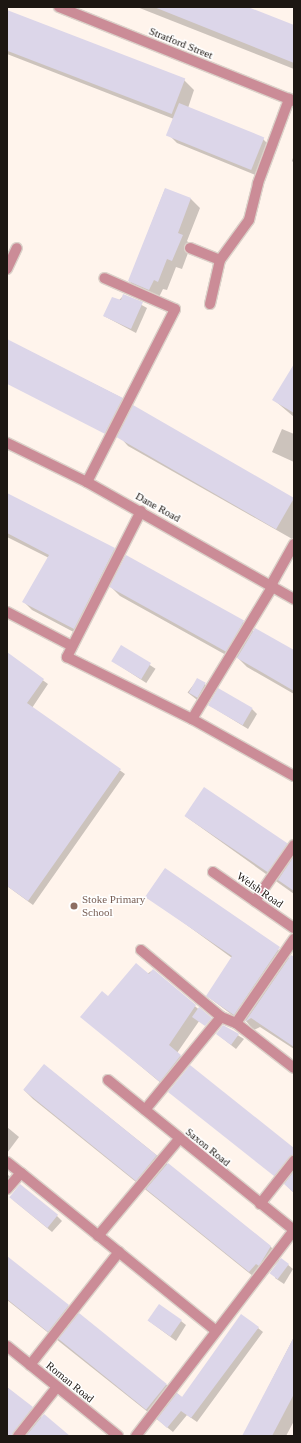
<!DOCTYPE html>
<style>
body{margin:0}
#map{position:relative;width:301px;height:1443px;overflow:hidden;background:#fff4ec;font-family:Georgia,serif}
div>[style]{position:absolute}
.shadow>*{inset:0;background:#0003;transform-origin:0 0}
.building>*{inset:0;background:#dcd6e9;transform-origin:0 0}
.roads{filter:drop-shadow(1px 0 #dbd1c9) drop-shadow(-1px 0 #dbd1c9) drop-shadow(0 1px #dbd1c9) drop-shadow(0 -1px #dbd1c9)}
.service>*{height:10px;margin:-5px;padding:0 5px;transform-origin:5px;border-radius:5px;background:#cb8c97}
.minor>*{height:10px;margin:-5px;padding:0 5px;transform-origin:5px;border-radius:5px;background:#cb8c97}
.dots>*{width:11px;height:11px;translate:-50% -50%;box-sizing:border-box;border:2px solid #fff;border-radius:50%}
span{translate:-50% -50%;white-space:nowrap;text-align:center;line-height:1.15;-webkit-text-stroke:3px #fff;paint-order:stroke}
.street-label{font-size:11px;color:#1d1712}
.education-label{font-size:11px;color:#785e54}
.left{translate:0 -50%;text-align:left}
.frame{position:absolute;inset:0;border:8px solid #1d1712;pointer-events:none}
</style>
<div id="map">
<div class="shadow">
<div style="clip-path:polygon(137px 7px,244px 7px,294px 26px,294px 69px)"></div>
<div style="clip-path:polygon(7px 13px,184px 80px,194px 90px,188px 108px,263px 139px,272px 148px,260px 177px,177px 143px,168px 134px,174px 119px,7px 54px)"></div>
<div style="clip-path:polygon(294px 155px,294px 163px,292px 161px)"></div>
<div style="clip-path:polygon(165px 189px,191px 199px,200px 208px,187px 241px,191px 245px,182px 269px,176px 267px,167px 290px,163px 289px,158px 299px,138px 290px,129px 281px)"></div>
<div style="clip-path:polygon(124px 295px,147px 308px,136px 333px,104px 316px)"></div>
<div style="clip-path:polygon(7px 340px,122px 398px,131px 406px,116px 437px,7px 382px)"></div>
<div style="clip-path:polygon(294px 366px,294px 417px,274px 400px)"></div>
<div style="clip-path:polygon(282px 429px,294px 434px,294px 462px,272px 452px)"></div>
<div style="clip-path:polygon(119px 436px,294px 500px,294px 540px,128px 446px)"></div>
<div style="clip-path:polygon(7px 496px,114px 549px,123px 557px,83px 637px,32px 610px,24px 602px,49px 558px,7px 537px)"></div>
<div style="clip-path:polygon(111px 587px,243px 622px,254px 632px,294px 652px,294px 694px,247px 667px,237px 657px,235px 660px,120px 596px)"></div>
<div style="left:122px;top:647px;width:40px;height:17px;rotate:33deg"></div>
<div style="clip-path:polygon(7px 654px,48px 684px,32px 708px,125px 774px,33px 905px,7px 886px)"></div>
<div style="left:198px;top:679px;width:16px;height:17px;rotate:38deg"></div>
<div style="clip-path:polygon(209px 705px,252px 709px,257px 714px,248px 729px)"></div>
<div style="clip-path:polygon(185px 816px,286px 845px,294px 853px,294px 894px)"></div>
<div style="clip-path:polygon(165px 869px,290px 958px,294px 957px,294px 1049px,260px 1027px,254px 1030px,245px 1020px,243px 1023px,207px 996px,232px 958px,147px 896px)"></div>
<div style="clip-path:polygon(153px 970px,204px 1014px,177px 1053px,189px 1064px,168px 1089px,82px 1017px)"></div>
<div style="clip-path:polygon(223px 1026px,244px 1039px,236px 1049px,217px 1034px)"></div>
<div style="clip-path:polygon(44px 1065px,270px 1246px,280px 1256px,279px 1261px,259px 1281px,33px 1099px,24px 1090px)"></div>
<div style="clip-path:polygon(170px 1092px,294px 1150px,294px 1193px,284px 1183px)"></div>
<div style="clip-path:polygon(7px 1127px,19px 1137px,7px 1153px)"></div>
<div style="clip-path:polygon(7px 1174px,15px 1181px,7px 1192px)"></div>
<div style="clip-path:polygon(13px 1200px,57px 1216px,62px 1221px,52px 1232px)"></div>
<div style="clip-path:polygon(7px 1257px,183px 1398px,258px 1328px,263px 1332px,197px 1422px,187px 1415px,173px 1432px,7px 1300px)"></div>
<div style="clip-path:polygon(281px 1259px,293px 1269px,284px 1284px,275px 1278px)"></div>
<div style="clip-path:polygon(149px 1321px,181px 1321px,186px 1325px,176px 1341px)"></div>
<div style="clip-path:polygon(294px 1337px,294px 1421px,286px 1436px,243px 1436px)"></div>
<div style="clip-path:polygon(7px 1387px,42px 1418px,69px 1436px,15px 1436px,7px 1430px)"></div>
</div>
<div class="building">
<div style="clip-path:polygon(154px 7px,248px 7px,294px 25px,294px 63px)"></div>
<div style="left:7px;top:10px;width:191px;height:38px;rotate:21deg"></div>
<div style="left:179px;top:103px;width:92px;height:35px;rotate:22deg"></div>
<div style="clip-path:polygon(165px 188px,191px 198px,178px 233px,183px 235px,172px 261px,167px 259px,158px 282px,154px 280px,149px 290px,128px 281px)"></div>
<div style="clip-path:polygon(123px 294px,143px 302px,131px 329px,103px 316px,112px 297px,121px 300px)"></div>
<div style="left:7px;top:339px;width:130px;height:40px;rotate:27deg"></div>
<div style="clip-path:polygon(294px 364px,294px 413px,272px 400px)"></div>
<div style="left:133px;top:405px;width:186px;height:36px;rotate:30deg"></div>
<div style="clip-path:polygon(7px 493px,115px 548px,74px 629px,22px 602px,49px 555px,7px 533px)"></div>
<div style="left:126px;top:555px;width:135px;height:36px;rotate:29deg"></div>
<div style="clip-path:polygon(255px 628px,294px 650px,294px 691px,237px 658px)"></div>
<div style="left:121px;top:645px;width:35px;height:19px;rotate:31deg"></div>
<div style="clip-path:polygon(7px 652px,44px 679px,27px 703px,121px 769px,28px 901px,7px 886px)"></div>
<div style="left:197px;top:678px;width:10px;height:17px;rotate:29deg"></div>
<div style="left:218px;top:688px;width:40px;height:20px;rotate:30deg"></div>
<div style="left:204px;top:787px;width:101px;height:35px;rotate:34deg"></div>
<div style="clip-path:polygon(294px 856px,294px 891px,278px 880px)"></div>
<div style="clip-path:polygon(165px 868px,280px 947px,234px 1015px,206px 996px,232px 956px,145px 897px)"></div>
<div style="clip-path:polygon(291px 955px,294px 957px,294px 1047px,251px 1018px,245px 1022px)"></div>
<div style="clip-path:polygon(136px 963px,149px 974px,153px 969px,196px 1005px,169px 1045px,181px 1055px,160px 1082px,80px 1017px,102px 991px,108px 996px)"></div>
<div style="clip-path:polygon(199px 1007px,212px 1018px,205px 1026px,192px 1017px)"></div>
<div style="clip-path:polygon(223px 1025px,239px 1034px,231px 1045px,216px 1034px)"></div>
<div style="left:44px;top:1064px;width:145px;height:33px;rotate:39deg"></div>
<div style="clip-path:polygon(190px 1065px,294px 1148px,294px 1155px,274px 1176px,168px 1092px)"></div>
<div style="clip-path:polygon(168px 1163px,271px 1246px,259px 1266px,256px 1264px,249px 1272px,146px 1189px)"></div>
<div style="clip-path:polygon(294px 1171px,294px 1193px,284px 1184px)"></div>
<div style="left:20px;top:1184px;width:49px;height:17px;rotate:39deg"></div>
<div style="clip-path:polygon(7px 1256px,69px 1305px,48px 1332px,7px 1299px)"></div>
<div style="left:281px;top:1258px;width:10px;height:19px;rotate:37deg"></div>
<div style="left:159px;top:1304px;width:28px;height:20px;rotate:35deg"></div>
<div style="left:79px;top:1313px;width:113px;height:33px;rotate:39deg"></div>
<div style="clip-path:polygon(241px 1314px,259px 1327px,191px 1418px,181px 1411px,167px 1428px,157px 1419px,177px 1393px,182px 1397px)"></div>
<div style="clip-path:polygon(294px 1337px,294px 1394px,272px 1436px,242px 1436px)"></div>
<div style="clip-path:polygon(7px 1387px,33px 1407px,12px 1436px,7px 1436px)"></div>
<div style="clip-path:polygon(44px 1414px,70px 1436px,26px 1436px)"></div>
</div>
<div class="roads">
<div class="service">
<div style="left:7px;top:269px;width:23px;rotate:-65deg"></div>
<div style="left:87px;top:482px;width:194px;rotate:-63deg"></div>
<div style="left:175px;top:309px;width:77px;rotate:-156.4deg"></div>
<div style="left:141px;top:511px;width:164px;rotate:116.9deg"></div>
<div style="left:67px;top:657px;width:140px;rotate:26.4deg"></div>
<div style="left:192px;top:719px;width:156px;rotate:-58.7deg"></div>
<div style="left:271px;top:585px;width:47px;rotate:-60.7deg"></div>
<div style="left:7px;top:612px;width:73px;rotate:27.6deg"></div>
<div style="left:192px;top:719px;width:117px;rotate:29.2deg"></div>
<div style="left:255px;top:901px;width:68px;rotate:-55.1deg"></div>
<div style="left:141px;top:950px;width:104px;rotate:39.9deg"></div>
<div style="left:221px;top:1017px;width:120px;rotate:129.3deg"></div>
<div style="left:221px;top:1017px;width:16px;rotate:22deg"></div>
<div style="left:236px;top:1023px;width:102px;rotate:-55.4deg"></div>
<div style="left:236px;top:1023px;width:73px;rotate:37.8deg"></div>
<div style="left:7px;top:1162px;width:18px;rotate:38deg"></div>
<div style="left:7px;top:1189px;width:21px;rotate:-49deg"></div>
<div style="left:21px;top:1173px;width:251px;rotate:39deg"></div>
<div style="left:260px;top:1204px;width:55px;rotate:-51.7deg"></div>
<div style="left:98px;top:1236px;width:126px;rotate:-50.1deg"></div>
<div style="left:30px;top:1365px;width:144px;rotate:-51.8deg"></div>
<div style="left:18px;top:1436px;width:63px;rotate:-51.5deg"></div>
<div style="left:136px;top:1436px;width:260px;rotate:-52.5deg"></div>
</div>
<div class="minor">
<div style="left:59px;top:7px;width:253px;rotate:21.8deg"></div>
<div style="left:190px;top:248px;width:32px;rotate:22deg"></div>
<div style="left:210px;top:304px;width:45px;rotate:-77.2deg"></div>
<div style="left:220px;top:260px;width:49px;rotate:-54.1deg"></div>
<div style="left:249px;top:220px;width:38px;rotate:-76deg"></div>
<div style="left:258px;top:183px;width:90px;rotate:-69.7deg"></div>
<div style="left:7px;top:443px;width:89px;rotate:26deg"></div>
<div style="left:87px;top:482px;width:238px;rotate:29.5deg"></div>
<div style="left:213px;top:872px;width:98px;rotate:34.7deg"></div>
<div style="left:108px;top:1080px;width:239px;rotate:38.9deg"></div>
<div style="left:7px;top:1346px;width:143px;rotate:39deg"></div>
</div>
</div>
<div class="dots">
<div style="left:74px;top:906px;background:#8d6e63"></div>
</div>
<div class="street-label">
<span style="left:181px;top:43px;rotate:22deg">Stratford Street</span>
<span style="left:158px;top:507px;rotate:29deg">Dane Road</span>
<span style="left:260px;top:890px;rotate:35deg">Welsh Road</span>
<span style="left:208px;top:1147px;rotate:39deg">Saxon Road</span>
<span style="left:70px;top:1382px;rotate:39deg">Roman Road</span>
</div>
<div class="education-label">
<span class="left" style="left:82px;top:906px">Stoke Primary<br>School</span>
</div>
<div class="frame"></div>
</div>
